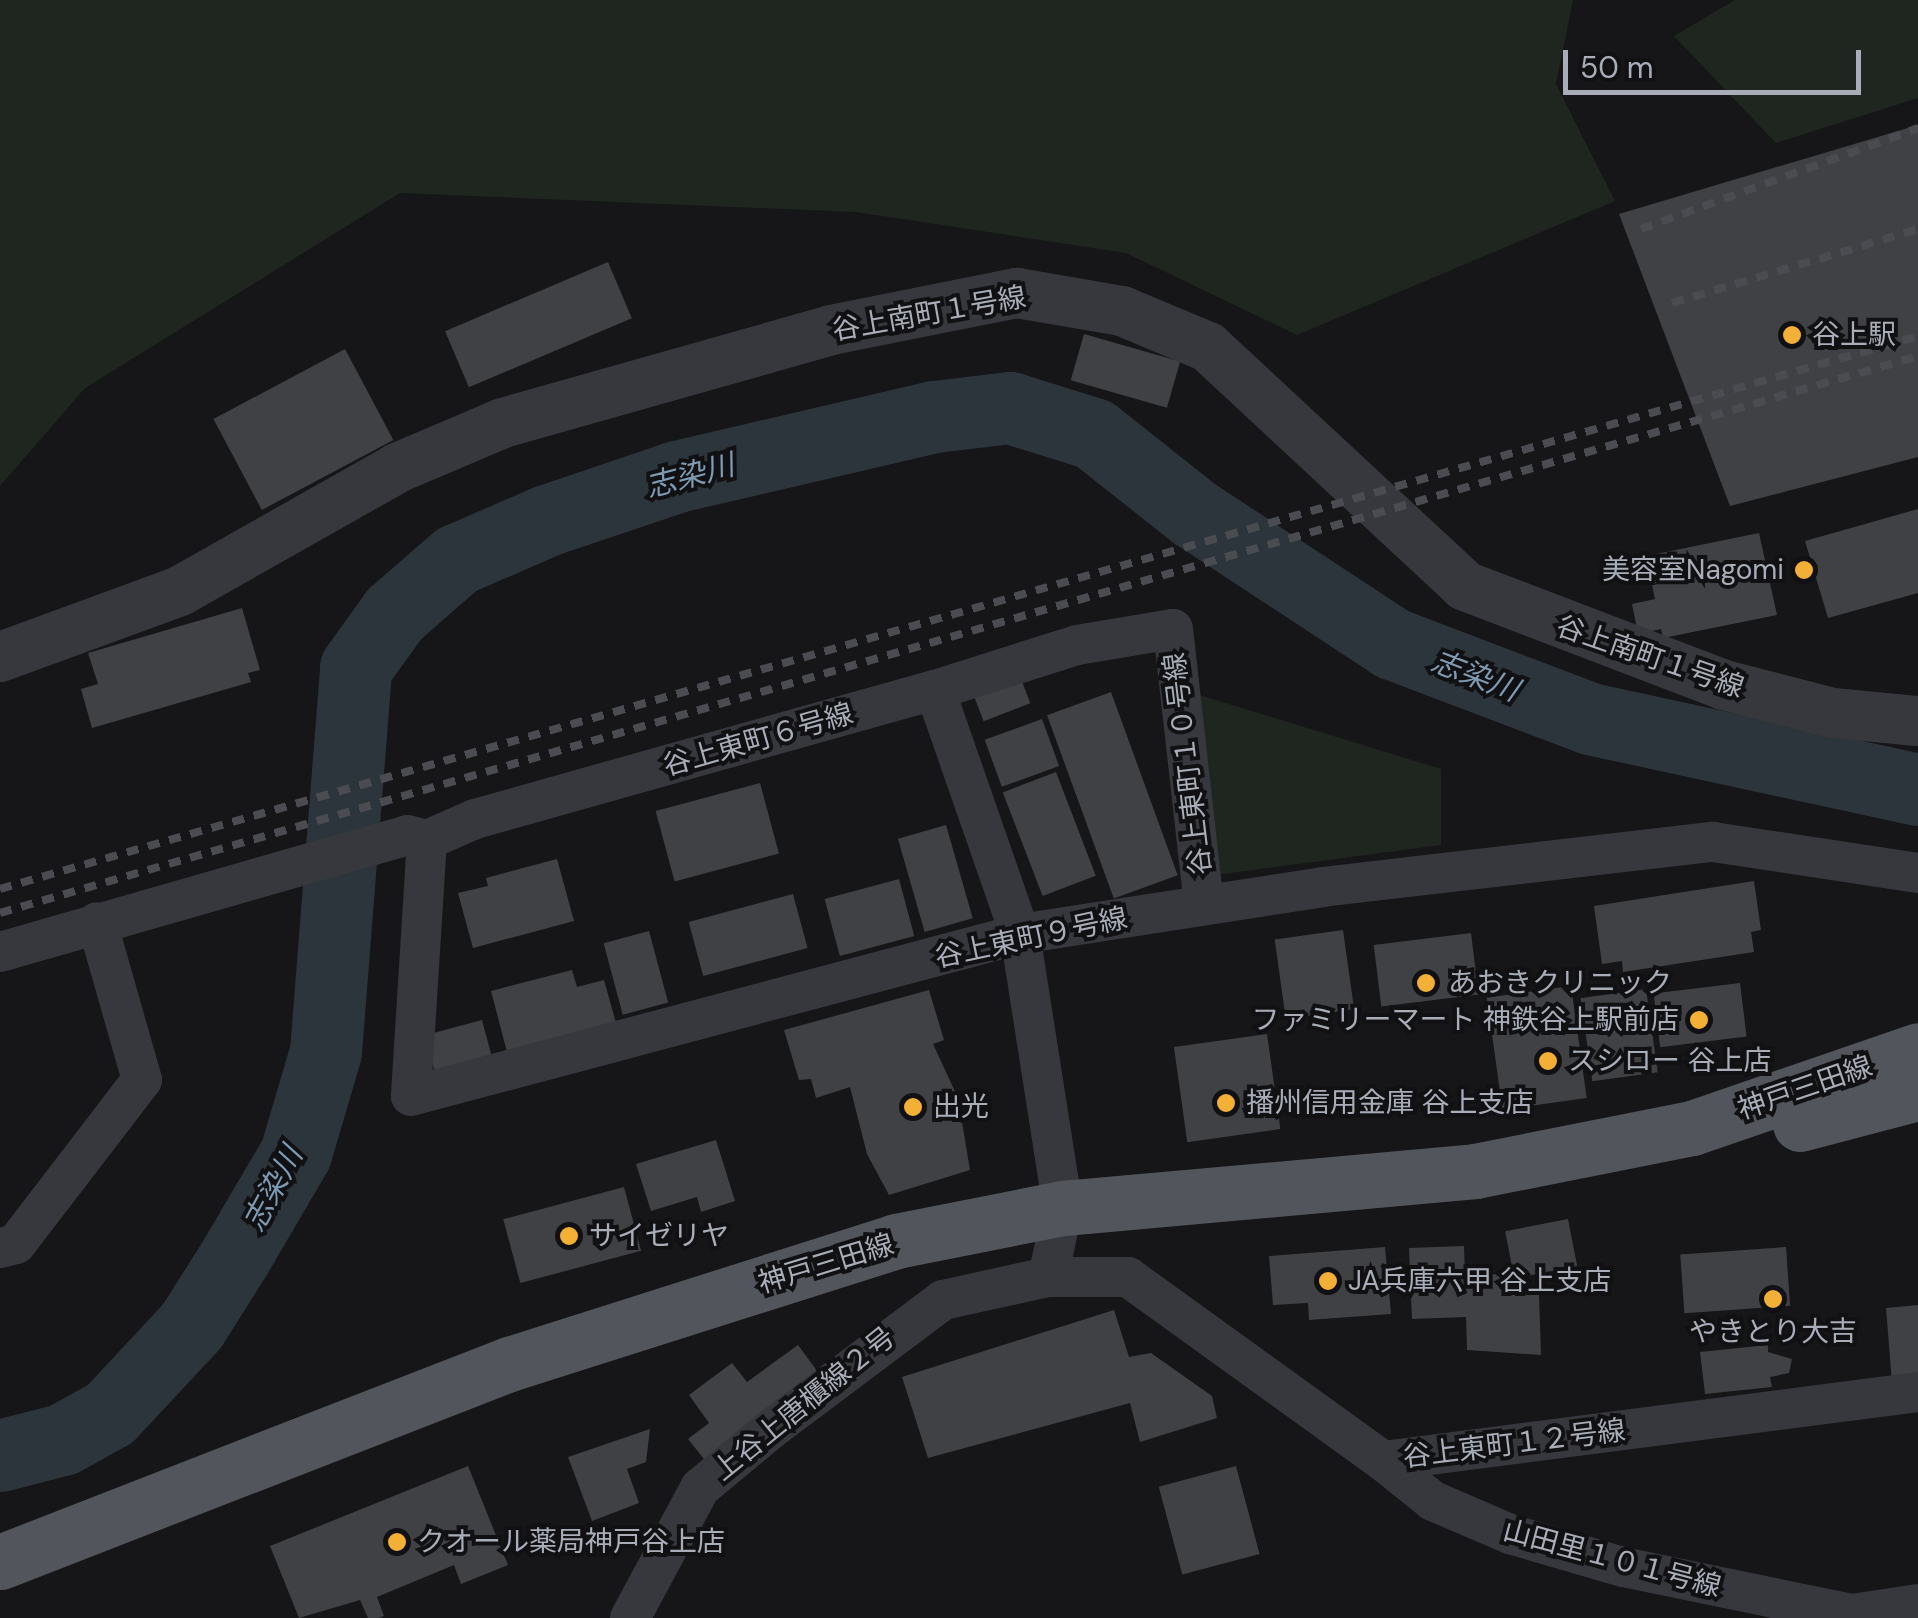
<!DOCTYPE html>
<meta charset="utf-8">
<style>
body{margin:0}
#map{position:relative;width:1918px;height:1618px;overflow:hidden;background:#161618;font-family:"DM Sans","Noto Sans JP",sans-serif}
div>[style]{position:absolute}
.green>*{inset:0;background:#1e261f}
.river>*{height:72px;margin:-36px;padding:0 36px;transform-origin:36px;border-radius:36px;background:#2c353c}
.building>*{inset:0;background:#404145;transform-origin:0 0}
.minor>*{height:40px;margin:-20px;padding:0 20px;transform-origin:20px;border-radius:20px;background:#37383d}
.tertiary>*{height:50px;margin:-25px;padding:0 25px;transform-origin:25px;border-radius:25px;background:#37383d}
.primary>*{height:55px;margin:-27.5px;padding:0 27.5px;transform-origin:27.5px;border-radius:27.5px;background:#53555c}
.rail>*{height:8px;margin-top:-4px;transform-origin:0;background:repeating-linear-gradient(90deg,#4a4c52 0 12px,transparent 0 22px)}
.dots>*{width:28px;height:28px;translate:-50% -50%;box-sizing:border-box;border:5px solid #111113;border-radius:50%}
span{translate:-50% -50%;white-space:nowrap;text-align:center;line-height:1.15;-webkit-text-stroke:8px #111113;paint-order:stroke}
.street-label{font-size:28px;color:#a8adb8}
.poi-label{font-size:28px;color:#a8adb8}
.left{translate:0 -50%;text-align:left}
.right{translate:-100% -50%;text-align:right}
.water-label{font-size:30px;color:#7f9bb3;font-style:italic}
.scale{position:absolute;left:1563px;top:50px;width:298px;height:45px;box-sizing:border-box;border:5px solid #a8adb8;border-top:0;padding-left:12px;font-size:30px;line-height:35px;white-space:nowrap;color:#a8adb8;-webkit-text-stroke:8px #111113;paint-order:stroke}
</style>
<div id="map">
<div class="green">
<div style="clip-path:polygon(0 0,1573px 0,1556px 84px,1615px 201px,1297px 335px,1126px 253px,856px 212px,400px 193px,85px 388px,0 486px)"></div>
<div style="clip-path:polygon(1735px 0,1918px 0,1918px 98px,1776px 143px,1674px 36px)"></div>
<div style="clip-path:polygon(1193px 693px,1441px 769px,1441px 845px,1215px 875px)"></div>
</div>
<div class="river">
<div style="left:0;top:1456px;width:65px;rotate:-14.3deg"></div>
<div style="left:63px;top:1440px;width:54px;rotate:-29deg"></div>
<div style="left:110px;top:1414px;width:120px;rotate:-47deg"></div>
<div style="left:192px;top:1326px;width:80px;rotate:-57.7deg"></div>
<div style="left:235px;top:1258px;width:121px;rotate:-59.6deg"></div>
<div style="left:296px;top:1154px;width:106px;rotate:-73.6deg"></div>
<div style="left:326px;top:1052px;width:385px;rotate:-85.5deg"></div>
<div style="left:356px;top:668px;width:67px;rotate:-54.2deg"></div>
<div style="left:395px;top:614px;width:82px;rotate:-41.1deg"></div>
<div style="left:457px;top:560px;width:98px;rotate:-23.4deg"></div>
<div style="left:547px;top:521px;width:137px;rotate:-18.7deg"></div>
<div style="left:677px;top:477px;width:265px;rotate:-13.1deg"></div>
<div style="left:935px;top:417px;width:76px;rotate:-6.8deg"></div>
<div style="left:1010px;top:408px;width:88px;rotate:17.2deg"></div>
<div style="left:1094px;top:434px;width:129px;rotate:38.4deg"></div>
<div style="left:1195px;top:514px;width:237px;rotate:33.3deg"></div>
<div style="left:1393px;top:644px;width:211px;rotate:20.8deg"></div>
<div style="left:1590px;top:719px;width:336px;rotate:12.2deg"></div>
</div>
<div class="building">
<div style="clip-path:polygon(1918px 125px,1918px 457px,1730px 506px,1619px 214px)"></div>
<div style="left:608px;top:262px;width:61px;height:177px;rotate:67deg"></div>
<div style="left:1084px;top:334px;width:100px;height:48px;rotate:16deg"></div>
<div style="left:345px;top:349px;width:103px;height:149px;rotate:62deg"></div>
<div style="clip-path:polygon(1918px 509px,1918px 593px,1828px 618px,1805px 541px)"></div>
<div style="clip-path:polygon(1759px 533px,1777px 615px,1663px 638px,1661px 629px,1638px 634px,1632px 604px,1655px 599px,1646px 556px)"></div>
<div style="clip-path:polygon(242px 608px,260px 670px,248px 673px,251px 682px,92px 728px,81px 689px,98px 684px,88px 653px)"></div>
<div style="left:1021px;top:679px;width:26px;height:50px;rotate:69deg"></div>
<div style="left:1111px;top:692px;width:195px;height:68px;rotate:70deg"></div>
<div style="left:1042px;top:719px;width:50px;height:61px;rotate:70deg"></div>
<div style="left:1056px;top:772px;width:111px;height:57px;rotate:69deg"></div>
<div style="left:760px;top:783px;width:73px;height:108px;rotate:75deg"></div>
<div style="left:946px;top:825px;width:97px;height:50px;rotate:74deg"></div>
<div style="clip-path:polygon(557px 859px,574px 921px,473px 948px,458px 893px,488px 886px,486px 878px)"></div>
<div style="left:899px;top:879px;width:59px;height:77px;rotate:75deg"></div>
<div style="clip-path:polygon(1754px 881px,1761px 930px,1751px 932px,1754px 952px,1623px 972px,1622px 961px,1602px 964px,1594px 906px)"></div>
<div style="left:793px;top:894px;width:56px;height:108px;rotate:75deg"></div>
<div style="left:1343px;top:930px;width:80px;height:69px;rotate:82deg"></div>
<div style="left:649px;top:931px;width:74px;height:47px;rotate:75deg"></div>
<div style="left:1471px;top:933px;width:62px;height:98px;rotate:83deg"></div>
<div style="clip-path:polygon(572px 970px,577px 987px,604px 980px,616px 1023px,507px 1052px,491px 991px)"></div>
<div style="left:1740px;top:983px;width:54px;height:87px;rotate:83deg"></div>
<div style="left:1571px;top:986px;width:113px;height:85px;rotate:82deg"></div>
<div style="left:1646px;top:989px;width:84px;height:66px;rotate:82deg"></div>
<div style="clip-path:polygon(929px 990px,944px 1040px,933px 1044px,958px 1098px,970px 1170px,889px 1195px,867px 1154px,850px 1087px,816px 1098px,811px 1079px,799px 1080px,784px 1030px)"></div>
<div style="left:482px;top:1020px;width:47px;height:59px;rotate:75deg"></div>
<div style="left:1267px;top:1034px;width:96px;height:94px;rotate:82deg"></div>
<div style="clip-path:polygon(716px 1140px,735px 1201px,701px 1212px,697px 1197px,651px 1211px,636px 1164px)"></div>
<div style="left:624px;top:1187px;width:66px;height:125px;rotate:75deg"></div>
<div style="left:1568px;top:1219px;width:48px;height:64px;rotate:79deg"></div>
<div style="clip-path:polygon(1464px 1246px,1465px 1275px,1501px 1274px,1502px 1295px,1539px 1294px,1541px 1355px,1467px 1350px,1466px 1317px,1412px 1319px,1409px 1248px)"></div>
<div style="clip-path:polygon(1385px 1247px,1391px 1314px,1309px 1320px,1308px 1303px,1273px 1305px,1269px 1256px)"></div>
<div style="left:1786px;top:1247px;width:59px;height:106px;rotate:86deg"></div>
<div style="clip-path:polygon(1918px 1305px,1918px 1381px,1892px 1383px,1886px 1308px)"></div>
<div style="clip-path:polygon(1114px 1310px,1129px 1357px,1151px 1353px,1212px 1396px,1217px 1418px,1140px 1442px,1130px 1403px,928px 1458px,902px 1377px)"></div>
<div style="clip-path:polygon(798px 1345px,820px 1375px,704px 1459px,688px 1439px,709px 1423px,689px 1395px,732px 1363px,747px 1382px)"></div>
<div style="clip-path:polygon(1768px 1345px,1768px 1352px,1792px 1359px,1789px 1373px,1770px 1377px,1772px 1387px,1705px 1394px,1700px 1352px)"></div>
<div style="clip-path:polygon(650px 1429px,646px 1462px,627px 1469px,639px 1503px,592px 1521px,568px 1457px)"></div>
<div style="clip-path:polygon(468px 1466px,508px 1565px,461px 1584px,454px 1565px,377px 1597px,384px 1616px,378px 1618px,368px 1618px,360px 1600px,299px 1618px,270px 1546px)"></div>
<div style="left:1236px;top:1466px;width:91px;height:80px;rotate:75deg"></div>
</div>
<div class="minor">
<div style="left:935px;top:690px;width:149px;rotate:-17.6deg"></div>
<div style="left:1077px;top:645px;width:97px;rotate:-9.5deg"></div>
<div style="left:1173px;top:629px;width:278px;rotate:83.6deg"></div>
<div style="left:427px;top:840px;width:256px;rotate:93.6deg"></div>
<div style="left:411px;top:1096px;width:630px;rotate:-14.9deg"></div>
<div style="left:1020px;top:934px;width:306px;rotate:-8.8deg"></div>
<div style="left:1322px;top:887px;width:394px;rotate:-6.6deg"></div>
<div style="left:1713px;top:842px;width:207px;rotate:8.6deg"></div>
<div style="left:0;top:952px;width:423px;rotate:-16deg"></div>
<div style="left:407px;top:835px;width:21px;rotate:14deg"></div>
<div style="left:427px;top:840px;width:52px;rotate:-23.6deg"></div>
<div style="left:475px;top:819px;width:478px;rotate:-15.7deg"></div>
<div style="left:935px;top:690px;width:258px;rotate:70.8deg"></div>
<div style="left:1020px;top:934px;width:277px;rotate:81.1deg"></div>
<div style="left:1063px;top:1208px;width:71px;rotate:102.3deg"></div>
<div style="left:0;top:1248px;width:16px;rotate:-14deg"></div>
<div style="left:16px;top:1244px;width:207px;rotate:-52.5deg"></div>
<div style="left:142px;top:1080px;width:164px;rotate:-105.9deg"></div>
<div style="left:1383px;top:1461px;width:64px;rotate:38.7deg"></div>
<div style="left:1433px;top:1501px;width:84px;rotate:23.2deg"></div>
<div style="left:1510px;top:1534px;width:118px;rotate:16.3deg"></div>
<div style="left:1623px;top:1567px;width:234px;rotate:11.6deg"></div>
<div style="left:1852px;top:1614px;width:67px;rotate:-8.6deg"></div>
<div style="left:630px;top:1618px;width:148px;rotate:-61.7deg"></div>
<div style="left:700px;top:1488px;width:92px;rotate:-39.7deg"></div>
<div style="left:771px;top:1429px;width:215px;rotate:-36.9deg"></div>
<div style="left:943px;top:1300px;width:107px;rotate:-12.4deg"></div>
<div style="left:1048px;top:1277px;width:80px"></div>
<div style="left:1128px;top:1277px;width:314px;rotate:35.8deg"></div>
<div style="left:1383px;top:1461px;width:539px;rotate:-7.35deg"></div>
</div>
<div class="tertiary">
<div style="left:0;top:657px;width:192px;rotate:-20.1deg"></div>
<div style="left:180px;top:591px;width:249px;rotate:-29.5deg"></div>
<div style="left:397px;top:468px;width:115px;rotate:-23deg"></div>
<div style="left:503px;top:423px;width:341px;rotate:-15.8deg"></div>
<div style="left:831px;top:330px;width:190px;rotate:-11.3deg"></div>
<div style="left:1017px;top:293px;width:107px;rotate:9.7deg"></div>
<div style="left:1122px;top:311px;width:93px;rotate:22.7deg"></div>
<div style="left:1208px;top:347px;width:351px;rotate:42.9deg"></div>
<div style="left:1465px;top:586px;width:277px;rotate:20.9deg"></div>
<div style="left:1724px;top:685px;width:113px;rotate:14.4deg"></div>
<div style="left:1833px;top:713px;width:85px;rotate:5.4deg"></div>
</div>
<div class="primary">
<div style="left:1800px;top:1124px;width:122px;rotate:-14.7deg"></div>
<div style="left:0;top:1562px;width:546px;rotate:-21.26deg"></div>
<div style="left:509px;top:1364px;width:406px;rotate:-17.6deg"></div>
<div style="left:896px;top:1241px;width:170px;rotate:-11.2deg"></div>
<div style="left:1063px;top:1208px;width:414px;rotate:-5.1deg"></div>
<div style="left:1475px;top:1171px;width:221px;rotate:-11.2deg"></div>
<div style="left:1692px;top:1128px;width:239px;rotate:-19deg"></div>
</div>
<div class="rail">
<div style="left:1641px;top:229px;width:295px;rotate:-20deg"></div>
<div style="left:1672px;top:303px;width:257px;rotate:-16.7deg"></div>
<div style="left:0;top:889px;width:1996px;rotate:-16.08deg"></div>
<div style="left:0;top:913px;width:1997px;rotate:-16.19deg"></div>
</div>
<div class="dots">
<div style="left:1792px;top:335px;background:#f2b134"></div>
<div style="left:1804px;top:570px;background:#f2b134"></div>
<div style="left:1426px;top:983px;background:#f2b134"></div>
<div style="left:1699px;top:1020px;background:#f2b134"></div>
<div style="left:1548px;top:1061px;background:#f2b134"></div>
<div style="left:1226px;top:1103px;background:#f2b134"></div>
<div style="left:913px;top:1107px;background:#f2b134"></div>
<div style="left:569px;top:1236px;background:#f2b134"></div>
<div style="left:1328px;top:1281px;background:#f2b134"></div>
<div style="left:1773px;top:1299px;background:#f2b134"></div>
<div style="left:397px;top:1542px;background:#f2b134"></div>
</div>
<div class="street-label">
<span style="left:929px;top:314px;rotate:-10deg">谷上南町１号線</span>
<span style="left:1650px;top:657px;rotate:19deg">谷上南町１号線</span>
<span style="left:758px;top:740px;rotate:-16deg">谷上東町６号線</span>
<span style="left:1188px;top:764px;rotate:-97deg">谷上東町１０号線</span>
<span style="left:1031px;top:938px;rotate:-12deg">谷上東町９号線</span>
<span style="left:1805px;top:1088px;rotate:-19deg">神戸三田線</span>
<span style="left:826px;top:1264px;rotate:-17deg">神戸三田線</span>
<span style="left:804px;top:1404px;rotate:-39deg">上谷上唐櫃線２号</span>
<span style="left:1514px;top:1444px;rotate:-7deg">谷上東町１２号線</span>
<span style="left:1612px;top:1559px;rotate:15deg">山田里１０１号線</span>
</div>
<div class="poi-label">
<span class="left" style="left:1812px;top:335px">谷上駅</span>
<span class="right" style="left:1784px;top:570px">美容室Nagomi</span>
<span class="left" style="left:1448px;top:983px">あおきクリニック</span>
<span class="right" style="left:1679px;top:1020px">ファミリーマート 神鉄谷上駅前店</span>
<span class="left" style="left:1568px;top:1061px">スシロー 谷上店</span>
<span class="left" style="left:1246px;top:1103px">播州信用金庫 谷上支店</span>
<span class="left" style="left:933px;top:1107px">出光</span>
<span class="left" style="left:589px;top:1236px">サイゼリヤ</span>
<span class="left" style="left:1348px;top:1281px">JA兵庫六甲 谷上支店</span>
<span style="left:1773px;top:1332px">やきとり大吉</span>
<span class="left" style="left:417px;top:1542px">クオール薬局神戸谷上店</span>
</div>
<div class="water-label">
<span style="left:690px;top:476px;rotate:-15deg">志染川</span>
<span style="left:1475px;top:676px;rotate:21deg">志染川</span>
<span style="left:273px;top:1189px;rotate:-62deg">志染川</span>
</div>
<div class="scale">50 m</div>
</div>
